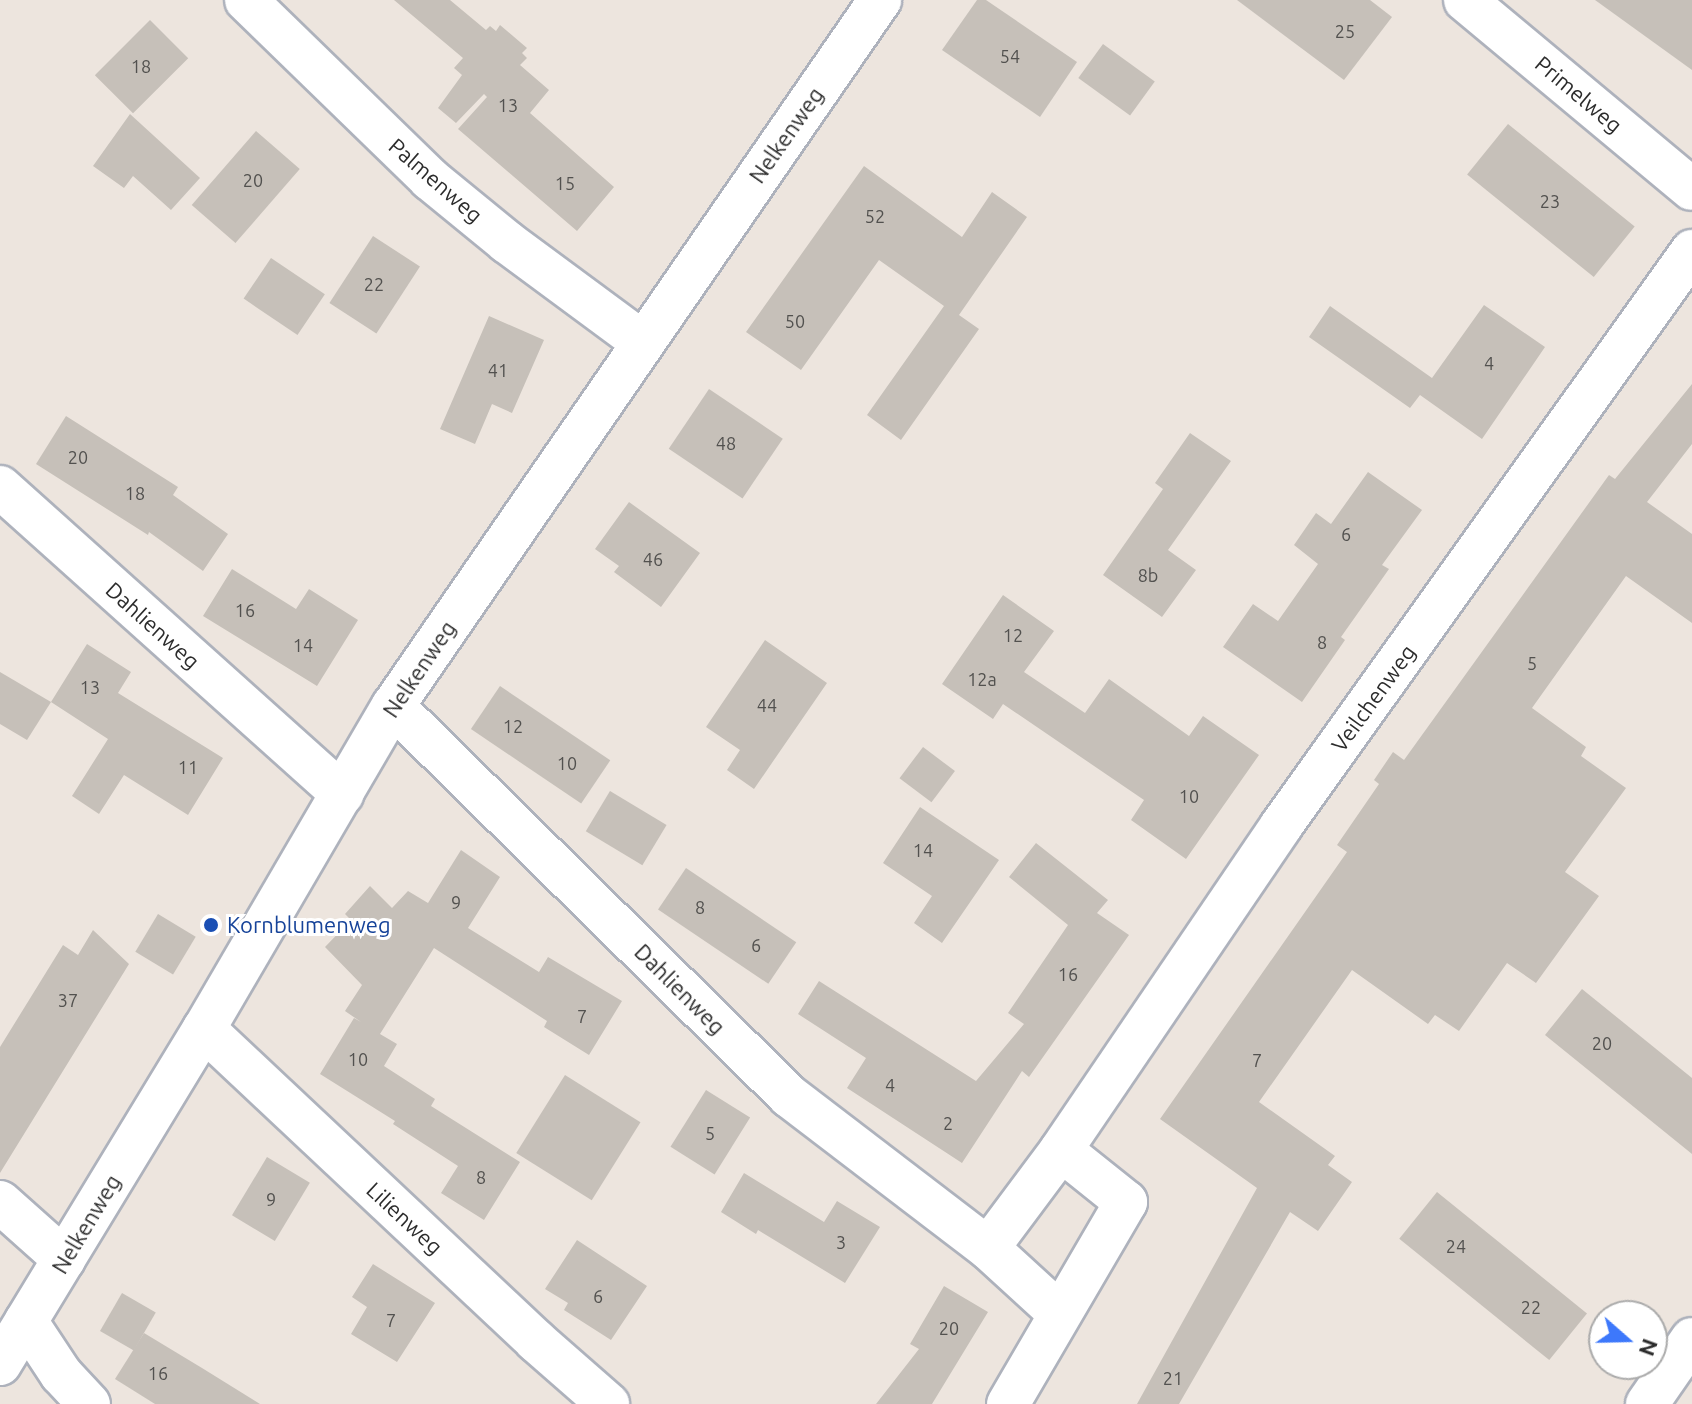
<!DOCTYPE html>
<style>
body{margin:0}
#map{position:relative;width:1692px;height:1404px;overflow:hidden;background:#ede5de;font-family:Ubuntu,sans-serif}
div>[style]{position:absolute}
.building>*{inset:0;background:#c6c0b9;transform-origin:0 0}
.roads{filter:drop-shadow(2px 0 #aeb2bc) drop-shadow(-2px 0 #aeb2bc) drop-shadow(0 2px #aeb2bc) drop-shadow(0 -2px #aeb2bc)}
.street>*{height:42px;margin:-21px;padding:0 21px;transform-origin:21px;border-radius:21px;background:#fff}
.dots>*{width:22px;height:22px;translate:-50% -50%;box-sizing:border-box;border:4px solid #fff;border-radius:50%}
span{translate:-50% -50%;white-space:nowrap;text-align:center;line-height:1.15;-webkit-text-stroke:6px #fff;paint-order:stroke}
.number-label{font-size:18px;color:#52514f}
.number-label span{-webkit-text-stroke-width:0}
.street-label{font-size:22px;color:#2c2c2c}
.transit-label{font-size:22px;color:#164399}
.left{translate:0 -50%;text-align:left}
.north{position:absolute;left:1588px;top:1300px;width:80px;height:80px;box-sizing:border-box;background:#fff;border:2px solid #ababab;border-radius:50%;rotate:110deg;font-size:22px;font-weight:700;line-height:32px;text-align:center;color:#2c2c2c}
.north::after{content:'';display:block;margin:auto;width:28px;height:36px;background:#3d78fb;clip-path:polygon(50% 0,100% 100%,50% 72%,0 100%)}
</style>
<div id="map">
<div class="building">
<div style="clip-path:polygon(394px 0,450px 0,486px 30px,490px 26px,496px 31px,500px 25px,527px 48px,522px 53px,527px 58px,520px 65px,549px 90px,530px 113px,614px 187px,577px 231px,458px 129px,487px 97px,484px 94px,456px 123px,438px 108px,462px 75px,454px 68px,463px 58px)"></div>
<div style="clip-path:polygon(977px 0,986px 0,1077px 62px,1040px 117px,942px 50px)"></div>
<div style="clip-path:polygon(1237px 0,1370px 0,1392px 17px,1344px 80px)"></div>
<div style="clip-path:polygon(1595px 0,1692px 0,1692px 70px)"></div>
<div style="left:150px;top:20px;width:54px;height:78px;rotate:45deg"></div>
<div style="left:1103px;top:44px;width:64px;height:42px;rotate:36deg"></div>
<div style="clip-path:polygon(130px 114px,200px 178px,171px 210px,133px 176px,124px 188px,93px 166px)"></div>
<div style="left:1508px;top:124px;width:163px;height:65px;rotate:39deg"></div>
<div style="left:256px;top:131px;width:58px;height:98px;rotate:41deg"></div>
<div style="clip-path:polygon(864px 166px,962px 237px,992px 192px,1027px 217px,959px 315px,979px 329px,901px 440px,867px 415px,944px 306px,879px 260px,801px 370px,746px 332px)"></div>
<div style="left:373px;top:236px;width:56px;height:80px;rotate:33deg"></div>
<div style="left:271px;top:258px;width:65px;height:49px;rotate:34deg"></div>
<div style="clip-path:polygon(1484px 305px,1545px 347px,1482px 439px,1420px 395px,1410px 408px,1309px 337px,1330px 306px,1432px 378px)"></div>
<div style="clip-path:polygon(489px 316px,544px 340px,512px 413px,492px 404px,475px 444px,440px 429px)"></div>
<div style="clip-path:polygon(1692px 384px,1692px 444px,1647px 502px,1692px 534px,1692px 623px,1626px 576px,1532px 708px,1586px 747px,1581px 756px,1626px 788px,1565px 872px,1599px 896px,1536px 983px,1507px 963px,1459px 1031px,1435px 1015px,1428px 1024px,1352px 970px,1259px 1102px,1335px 1156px,1328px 1165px,1352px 1182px,1318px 1231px,1290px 1212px,1179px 1404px,1137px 1404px,1257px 1188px,1160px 1119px,1347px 852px,1337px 845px,1379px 784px,1374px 780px,1393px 752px,1404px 760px,1609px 475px,1615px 479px)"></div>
<div style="left:709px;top:389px;width:89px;height:72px;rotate:34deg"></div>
<div style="clip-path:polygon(66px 416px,178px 487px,173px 495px,228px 534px,203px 571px,149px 532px,148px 535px,36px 464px)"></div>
<div style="clip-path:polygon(1190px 433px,1231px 461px,1168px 550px,1196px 570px,1162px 617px,1103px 575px,1163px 489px,1155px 483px)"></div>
<div style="clip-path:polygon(1368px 472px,1422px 510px,1382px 565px,1389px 569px,1341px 637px,1345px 640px,1302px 702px,1223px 647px,1253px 604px,1278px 621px,1318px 564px,1294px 545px,1316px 513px,1331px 524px)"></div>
<div style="clip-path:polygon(629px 502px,700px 553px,661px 607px,614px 572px,619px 566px,595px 549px)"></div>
<div style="clip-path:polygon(232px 569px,296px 609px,309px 589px,358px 620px,317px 686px,203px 616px)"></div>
<div style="clip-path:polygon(1003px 595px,1054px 631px,1024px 672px,1085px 713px,1109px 679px,1189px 736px,1203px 716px,1259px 755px,1186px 859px,1131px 820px,1144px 800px,1003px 704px,993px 719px,942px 684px)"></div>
<div style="clip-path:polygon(765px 640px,827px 683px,754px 789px,727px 770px,740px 750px,706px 727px)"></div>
<div style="clip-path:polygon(87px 644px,131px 672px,118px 693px,223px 758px,188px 815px,124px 775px,99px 814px,72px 796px,108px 739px,51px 702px)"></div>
<div style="clip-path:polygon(0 672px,51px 702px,27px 740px,0 724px)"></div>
<div style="left:500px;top:686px;width:133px;height:52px;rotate:34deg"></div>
<div style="left:923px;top:747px;width:40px;height:39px;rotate:37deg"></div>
<div style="left:610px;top:791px;width:66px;height:47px;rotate:31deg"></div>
<div style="clip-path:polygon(920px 807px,999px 860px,942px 943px,914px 923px,932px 896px,883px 863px)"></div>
<div style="clip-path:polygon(1036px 843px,1108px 900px,1097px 913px,1129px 935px,1029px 1077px,1022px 1071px,962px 1163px,847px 1088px,866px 1058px,798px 1014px,819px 981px,976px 1081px,1024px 1024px,1008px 1013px,1068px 925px,1009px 877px)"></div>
<div style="clip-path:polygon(461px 850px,500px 877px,468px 928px,539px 972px,548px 957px,622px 1001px,589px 1055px,544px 1027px,547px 1021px,434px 948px,380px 1034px,397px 1044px,384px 1066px,435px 1099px,431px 1106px,520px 1162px,484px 1220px,441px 1193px,458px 1166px,393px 1124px,395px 1121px,320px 1074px,354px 1018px,361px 1022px,345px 1011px,362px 985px,325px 947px,351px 920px,345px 914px,370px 886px,392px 908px,408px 891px,428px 903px)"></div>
<div style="left:686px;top:868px;width:133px;height:50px;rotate:34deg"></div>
<div style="left:158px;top:914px;width:44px;height:44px;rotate:31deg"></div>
<div style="clip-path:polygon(93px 930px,129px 964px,0 1173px,0 1047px,63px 945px,78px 955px)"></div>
<div style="clip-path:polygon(1582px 989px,1692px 1078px,1692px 1154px,1545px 1035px)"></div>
<div style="left:565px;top:1075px;width:89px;height:92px;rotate:32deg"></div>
<div style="left:706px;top:1090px;width:52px;height:67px;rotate:32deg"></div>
<div style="left:267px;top:1157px;width:50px;height:68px;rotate:31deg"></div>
<div style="clip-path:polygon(744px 1173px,824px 1222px,837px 1201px,880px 1227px,845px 1283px,758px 1230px,756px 1234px,721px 1212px)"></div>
<div style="left:1437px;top:1192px;width:193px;height:60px;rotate:39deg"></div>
<div style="clip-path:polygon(577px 1240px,647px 1286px,611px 1340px,564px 1310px,568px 1303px,545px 1289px)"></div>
<div style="clip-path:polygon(373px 1264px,435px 1303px,397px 1362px,351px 1334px,367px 1307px,352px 1297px)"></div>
<div style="clip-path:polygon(944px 1286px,988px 1312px,932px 1404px,876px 1404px,919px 1349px,910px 1344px)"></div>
<div style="left:122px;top:1293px;width:39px;height:44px;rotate:30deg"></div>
<div style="clip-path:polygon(144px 1333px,202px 1368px,260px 1404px,155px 1404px,115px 1379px)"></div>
</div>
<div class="roads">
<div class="street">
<div style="left:246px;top:0;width:257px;rotate:44.2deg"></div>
<div style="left:430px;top:179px;width:99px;rotate:39.3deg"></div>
<div style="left:507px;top:242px;width:168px;rotate:36.5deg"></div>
<div style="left:1465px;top:0;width:295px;rotate:39.8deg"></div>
<div style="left:0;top:487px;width:460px;rotate:41.9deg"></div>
<div style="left:393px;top:706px;width:556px;rotate:44.56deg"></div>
<div style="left:789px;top:1096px;width:250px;rotate:37.4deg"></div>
<div style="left:204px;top:1029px;width:456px;rotate:43.2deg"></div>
<div style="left:536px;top:1341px;width:96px;rotate:41.2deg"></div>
<div style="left:0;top:1202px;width:86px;rotate:41.7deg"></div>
<div style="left:1059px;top:1313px;width:96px;rotate:-137.5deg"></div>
<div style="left:988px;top:1248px;width:122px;rotate:-53.3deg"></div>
<div style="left:1061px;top:1150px;width:392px;rotate:-55.8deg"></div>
<div style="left:1281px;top:826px;width:707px;rotate:-54.44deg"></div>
<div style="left:26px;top:1321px;width:64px;rotate:56.6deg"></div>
<div style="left:61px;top:1374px;width:41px;rotate:47deg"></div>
<div style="left:0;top:1364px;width:392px;rotate:-58.7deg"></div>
<div style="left:204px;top:1029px;width:374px;rotate:-59.7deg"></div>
<div style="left:393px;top:706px;width:858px;rotate:-55.4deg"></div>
<div style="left:1008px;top:1404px;width:234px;rotate:-59.7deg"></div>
<div style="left:1126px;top:1202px;width:83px;rotate:-141.3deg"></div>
<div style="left:1647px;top:1404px;width:79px;rotate:-55.3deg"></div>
</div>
</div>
<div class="dots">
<div style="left:211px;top:925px;background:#1a4fb4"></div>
</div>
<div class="number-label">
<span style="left:1345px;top:31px">25</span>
<span style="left:1010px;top:56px">54</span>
<span style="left:141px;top:66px">18</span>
<span style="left:508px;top:105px">13</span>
<span style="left:253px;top:180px">20</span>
<span style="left:565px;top:183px">15</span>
<span style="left:1550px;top:201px">23</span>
<span style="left:875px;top:216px">52</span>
<span style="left:374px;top:284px">22</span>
<span style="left:795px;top:321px">50</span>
<span style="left:1489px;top:363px">4</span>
<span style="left:498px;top:370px">41</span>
<span style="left:726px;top:443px">48</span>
<span style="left:78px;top:457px">20</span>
<span style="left:135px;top:493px">18</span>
<span style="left:1346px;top:534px">6</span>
<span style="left:653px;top:559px">46</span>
<span style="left:1148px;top:575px">8b</span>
<span style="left:245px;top:610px">16</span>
<span style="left:1013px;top:635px">12</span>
<span style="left:1322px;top:642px">8</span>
<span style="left:303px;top:645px">14</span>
<span style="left:1532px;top:663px">5</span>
<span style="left:982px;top:679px">12a</span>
<span style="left:90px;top:687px">13</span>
<span style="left:767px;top:705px">44</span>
<span style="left:513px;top:726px">12</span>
<span style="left:567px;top:763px">10</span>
<span style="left:188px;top:767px">11</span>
<span style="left:1189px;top:796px">10</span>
<span style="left:923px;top:850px">14</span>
<span style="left:456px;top:902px">9</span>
<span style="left:700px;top:907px">8</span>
<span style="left:756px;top:945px">6</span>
<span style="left:1068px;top:974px">16</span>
<span style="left:68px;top:1000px">37</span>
<span style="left:582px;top:1016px">7</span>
<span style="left:1602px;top:1043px">20</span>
<span style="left:358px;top:1059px">10</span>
<span style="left:1257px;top:1060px">7</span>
<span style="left:890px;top:1085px">4</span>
<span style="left:948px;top:1123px">2</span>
<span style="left:710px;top:1133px">5</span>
<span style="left:481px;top:1177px">8</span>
<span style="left:271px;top:1199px">9</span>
<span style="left:841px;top:1242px">3</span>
<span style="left:1456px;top:1246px">24</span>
<span style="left:598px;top:1296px">6</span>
<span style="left:1531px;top:1307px">22</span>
<span style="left:391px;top:1320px">7</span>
<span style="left:949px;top:1328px">20</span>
<span style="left:158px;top:1373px">16</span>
<span style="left:1173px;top:1378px">21</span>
</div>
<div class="street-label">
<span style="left:1579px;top:94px;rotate:40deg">Primelweg</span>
<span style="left:786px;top:135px;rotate:-55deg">Nelkenweg</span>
<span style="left:436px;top:180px;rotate:41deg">Palmenweg</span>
<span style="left:153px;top:625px;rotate:42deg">Dahlienweg</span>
<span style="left:419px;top:669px;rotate:-56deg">Nelkenweg</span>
<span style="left:1373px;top:698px;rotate:-54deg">Veilchenweg</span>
<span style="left:680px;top:989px;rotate:45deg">Dahlienweg</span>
<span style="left:405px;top:1218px;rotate:43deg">Lilienweg</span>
<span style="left:86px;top:1224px;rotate:-59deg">Nelkenweg</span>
</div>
<div class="transit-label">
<span class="left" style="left:227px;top:925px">Kornblumenweg</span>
</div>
<div class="north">N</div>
</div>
